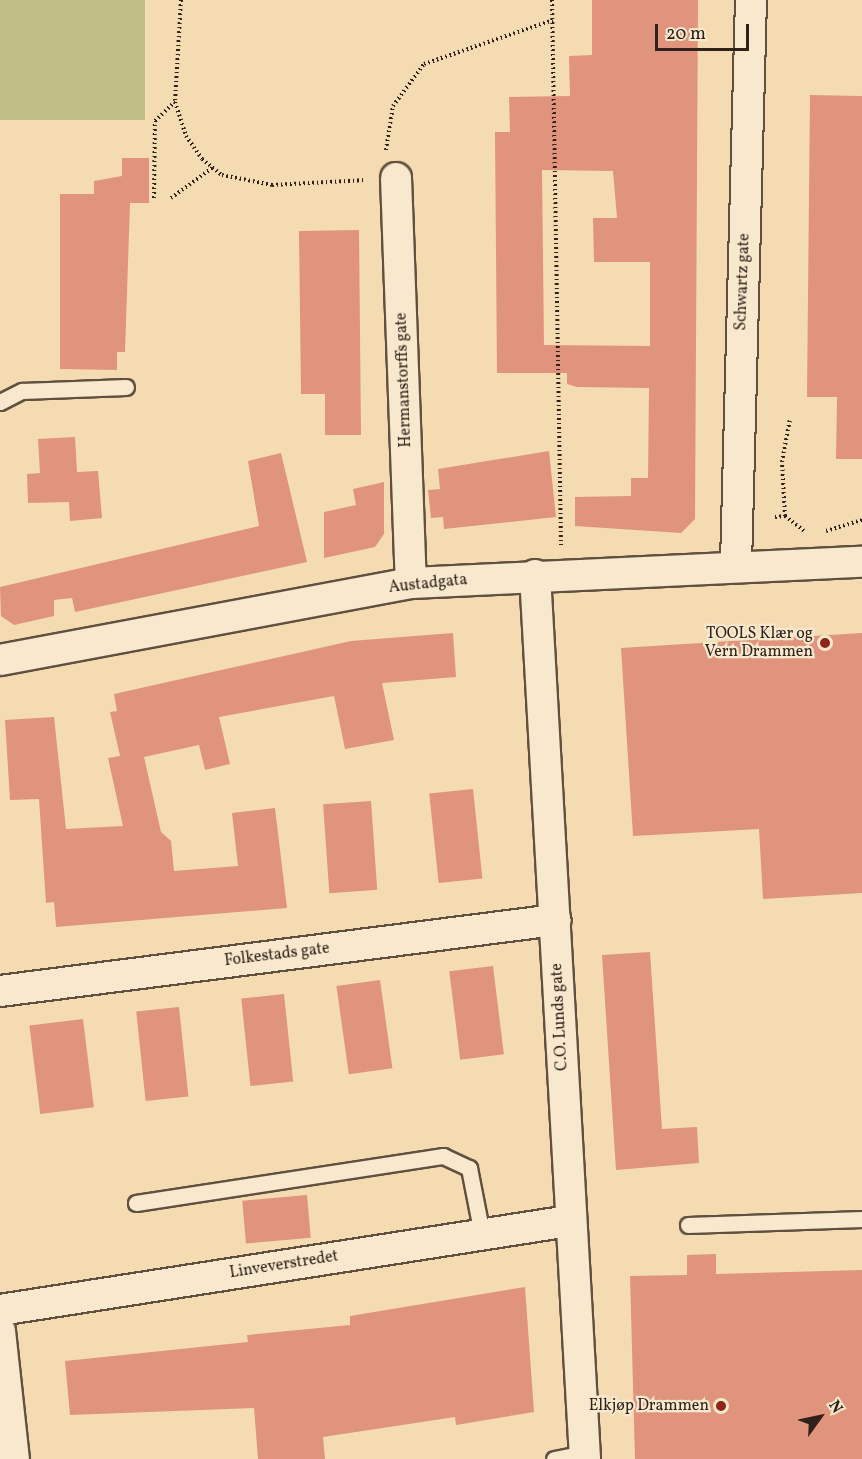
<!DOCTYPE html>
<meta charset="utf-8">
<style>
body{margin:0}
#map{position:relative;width:862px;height:1459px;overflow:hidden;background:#f5dbb2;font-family:Vollkorn,serif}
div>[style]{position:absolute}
.green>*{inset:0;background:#c2be88;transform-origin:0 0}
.building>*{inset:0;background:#e0947d;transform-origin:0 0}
.path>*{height:4px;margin-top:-2px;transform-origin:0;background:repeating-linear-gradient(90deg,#30221a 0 1.5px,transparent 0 4.5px)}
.roads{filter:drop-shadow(2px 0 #615040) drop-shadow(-2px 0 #615040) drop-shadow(0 2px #615040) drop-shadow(0 -2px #615040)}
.service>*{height:15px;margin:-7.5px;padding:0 7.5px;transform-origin:7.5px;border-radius:7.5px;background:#f8e8cd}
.minor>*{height:30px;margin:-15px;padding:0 15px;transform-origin:15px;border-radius:15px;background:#f8e8cd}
.dots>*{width:16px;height:16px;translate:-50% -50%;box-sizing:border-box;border:3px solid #f8e8cd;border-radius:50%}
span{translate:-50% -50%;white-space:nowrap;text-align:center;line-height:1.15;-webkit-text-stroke:4.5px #f8e8cd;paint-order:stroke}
.street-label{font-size:16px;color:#30221a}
.poi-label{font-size:16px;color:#30221a}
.right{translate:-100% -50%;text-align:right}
.north{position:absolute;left:790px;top:1387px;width:60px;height:60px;-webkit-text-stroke:4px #f8e8cd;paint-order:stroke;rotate:57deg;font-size:16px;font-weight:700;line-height:24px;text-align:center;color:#30221a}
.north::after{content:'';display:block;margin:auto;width:21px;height:27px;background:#30221a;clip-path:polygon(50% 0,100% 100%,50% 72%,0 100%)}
.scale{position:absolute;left:655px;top:24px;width:94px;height:27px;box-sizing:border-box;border:3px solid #30221a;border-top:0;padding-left:8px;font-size:18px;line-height:21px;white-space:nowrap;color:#30221a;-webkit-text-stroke:4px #f8e8cd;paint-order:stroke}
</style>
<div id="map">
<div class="green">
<div style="left:0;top:0;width:145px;height:120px"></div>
</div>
<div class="building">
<div style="clip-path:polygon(evenodd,592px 0,698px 0,695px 519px,681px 533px,575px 526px,575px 497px,631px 496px,631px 478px,648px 478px,649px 388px,577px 387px,567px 384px,567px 373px,497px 373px,495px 132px,510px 132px,509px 97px,570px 96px,569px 56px,592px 55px,592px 0,542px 170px,613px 171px,617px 218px,593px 218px,594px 262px,650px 262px,650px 346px,544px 345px,542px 170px)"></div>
<div style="clip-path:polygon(810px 95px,862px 96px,862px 459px,836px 459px,837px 397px,807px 397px)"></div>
<div style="clip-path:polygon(122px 158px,149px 158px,149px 203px,130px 203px,125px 352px,117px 352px,117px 370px,60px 369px,60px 194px,94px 194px,94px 181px,122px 176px)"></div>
<div style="clip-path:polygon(359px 230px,361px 435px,325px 435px,325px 394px,301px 394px,299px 231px)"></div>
<div style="clip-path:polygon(75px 437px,77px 472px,98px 471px,102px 518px,70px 521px,69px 502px,28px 503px,27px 474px,40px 473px,38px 439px)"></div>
<div style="clip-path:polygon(549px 451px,556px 517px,444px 529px,443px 517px,431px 518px,428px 490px,440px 489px,438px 469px)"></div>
<div style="clip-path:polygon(281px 453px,307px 562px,75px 612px,72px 598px,54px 600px,54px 616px,14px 625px,1px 616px,0 587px,259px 526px,248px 461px)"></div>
<div style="clip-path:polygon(384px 482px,384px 534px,375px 547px,324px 558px,324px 512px,356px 505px,353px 489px)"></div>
<div style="clip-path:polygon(453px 633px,456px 677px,382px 683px,394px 740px,345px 749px,334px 696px,219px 717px,230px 764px,205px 770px,199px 745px,144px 757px,161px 832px,171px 841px,174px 871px,238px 866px,232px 813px,275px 808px,287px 908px,56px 927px,54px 902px,46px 903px,39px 799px,10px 800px,5px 720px,54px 717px,66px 829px,123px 826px,108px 758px,120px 756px,110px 712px,117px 711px,114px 694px,351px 641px)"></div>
<div style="clip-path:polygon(862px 633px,862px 893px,763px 899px,759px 829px,633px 836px,621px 648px)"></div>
<div style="left:473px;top:789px;width:90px;height:44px;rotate:84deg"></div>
<div style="left:371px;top:801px;width:89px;height:48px;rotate:86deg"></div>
<div style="clip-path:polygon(650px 952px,662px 1129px,697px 1127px,699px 1163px,616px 1170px,602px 955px)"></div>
<div style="left:493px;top:966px;width:89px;height:44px;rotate:83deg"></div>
<div style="left:380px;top:980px;width:89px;height:44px;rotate:82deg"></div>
<div style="left:284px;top:994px;width:88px;height:43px;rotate:84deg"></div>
<div style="left:179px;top:1007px;width:90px;height:43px;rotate:84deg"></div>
<div style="left:83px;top:1019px;width:89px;height:54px;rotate:83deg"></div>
<div style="left:307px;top:1195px;width:43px;height:65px;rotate:85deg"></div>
<div style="clip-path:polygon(716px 1254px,716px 1274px,862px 1270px,862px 1459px,635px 1459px,630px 1276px,687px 1275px,687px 1255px)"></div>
<div style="clip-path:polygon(525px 1287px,534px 1412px,456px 1425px,455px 1417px,323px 1437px,325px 1459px,258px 1459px,254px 1408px,70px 1415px,65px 1361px,248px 1342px,247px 1335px,350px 1325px,350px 1316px)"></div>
</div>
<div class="path">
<div style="left:181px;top:0;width:102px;rotate:93.4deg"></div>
<div style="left:175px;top:102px;width:36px;rotate:72deg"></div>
<div style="left:186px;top:136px;width:28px;rotate:55deg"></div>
<div style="left:202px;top:159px;width:26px;rotate:39deg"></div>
<div style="left:222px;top:175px;width:51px;rotate:11.3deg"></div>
<div style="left:272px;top:185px;width:94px;rotate:-3deg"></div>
<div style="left:552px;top:0;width:545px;rotate:89.05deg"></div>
<div style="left:386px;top:150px;width:45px;rotate:-81deg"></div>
<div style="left:393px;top:106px;width:52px;rotate:-53.6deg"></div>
<div style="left:424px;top:64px;width:136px;rotate:-18.8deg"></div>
<div style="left:154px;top:198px;width:77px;rotate:-89.3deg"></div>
<div style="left:155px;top:121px;width:28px;rotate:-44deg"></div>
<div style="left:171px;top:198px;width:51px;rotate:-36.2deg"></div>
<div style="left:785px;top:516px;width:24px;rotate:38deg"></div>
<div style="left:775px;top:517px;width:10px;rotate:-6deg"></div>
<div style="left:785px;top:516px;width:54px;rotate:-93.2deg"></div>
<div style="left:782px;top:462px;width:44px;rotate:-79.5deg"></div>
<div style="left:826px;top:531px;width:38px;rotate:-17deg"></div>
</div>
<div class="roads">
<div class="service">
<div style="left:0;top:402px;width:25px;rotate:-27deg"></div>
<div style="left:22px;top:391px;width:104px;rotate:-2.2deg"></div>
<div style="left:136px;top:1203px;width:311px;rotate:-8.7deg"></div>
<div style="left:443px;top:1156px;width:29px;rotate:25deg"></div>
<div style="left:469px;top:1168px;width:67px;rotate:78.9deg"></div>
<div style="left:688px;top:1225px;width:174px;rotate:-2deg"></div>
<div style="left:554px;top:1459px;width:32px;rotate:-11deg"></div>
</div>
<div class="minor">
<div style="left:396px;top:178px;width:405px;rotate:87.9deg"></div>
<div style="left:736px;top:564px;width:564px;rotate:-88.48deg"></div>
<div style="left:535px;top:575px;width:885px;rotate:86.76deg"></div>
<div style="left:0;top:660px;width:418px;rotate:-10.6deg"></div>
<div style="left:411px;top:583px;width:451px;rotate:-2.7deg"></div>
<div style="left:0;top:991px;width:560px;rotate:-7.29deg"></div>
<div style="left:0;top:1310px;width:576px;rotate:-8.89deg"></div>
<div style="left:0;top:1331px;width:129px;rotate:83.8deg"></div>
</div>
</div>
<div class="dots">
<div style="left:825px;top:643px;background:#8f2418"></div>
<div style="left:721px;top:1406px;background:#8f2418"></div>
</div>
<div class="street-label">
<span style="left:743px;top:282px;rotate:-88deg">Schwartz gate</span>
<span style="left:404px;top:380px;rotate:-92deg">Hermanstorffs gate</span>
<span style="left:428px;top:584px;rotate:-6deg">Austadgata</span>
<span style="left:277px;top:955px;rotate:-7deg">Folkestads gate</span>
<span style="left:560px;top:1017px;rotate:-93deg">C.O. Lunds gate</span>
<span style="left:284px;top:1265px;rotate:-9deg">Linveverstredet</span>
</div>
<div class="poi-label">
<span class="right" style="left:813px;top:643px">TOOLS Klær og<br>Vern Drammen</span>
<span class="right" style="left:709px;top:1406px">Elkjøp Drammen</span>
</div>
<div class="north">N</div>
<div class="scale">20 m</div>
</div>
